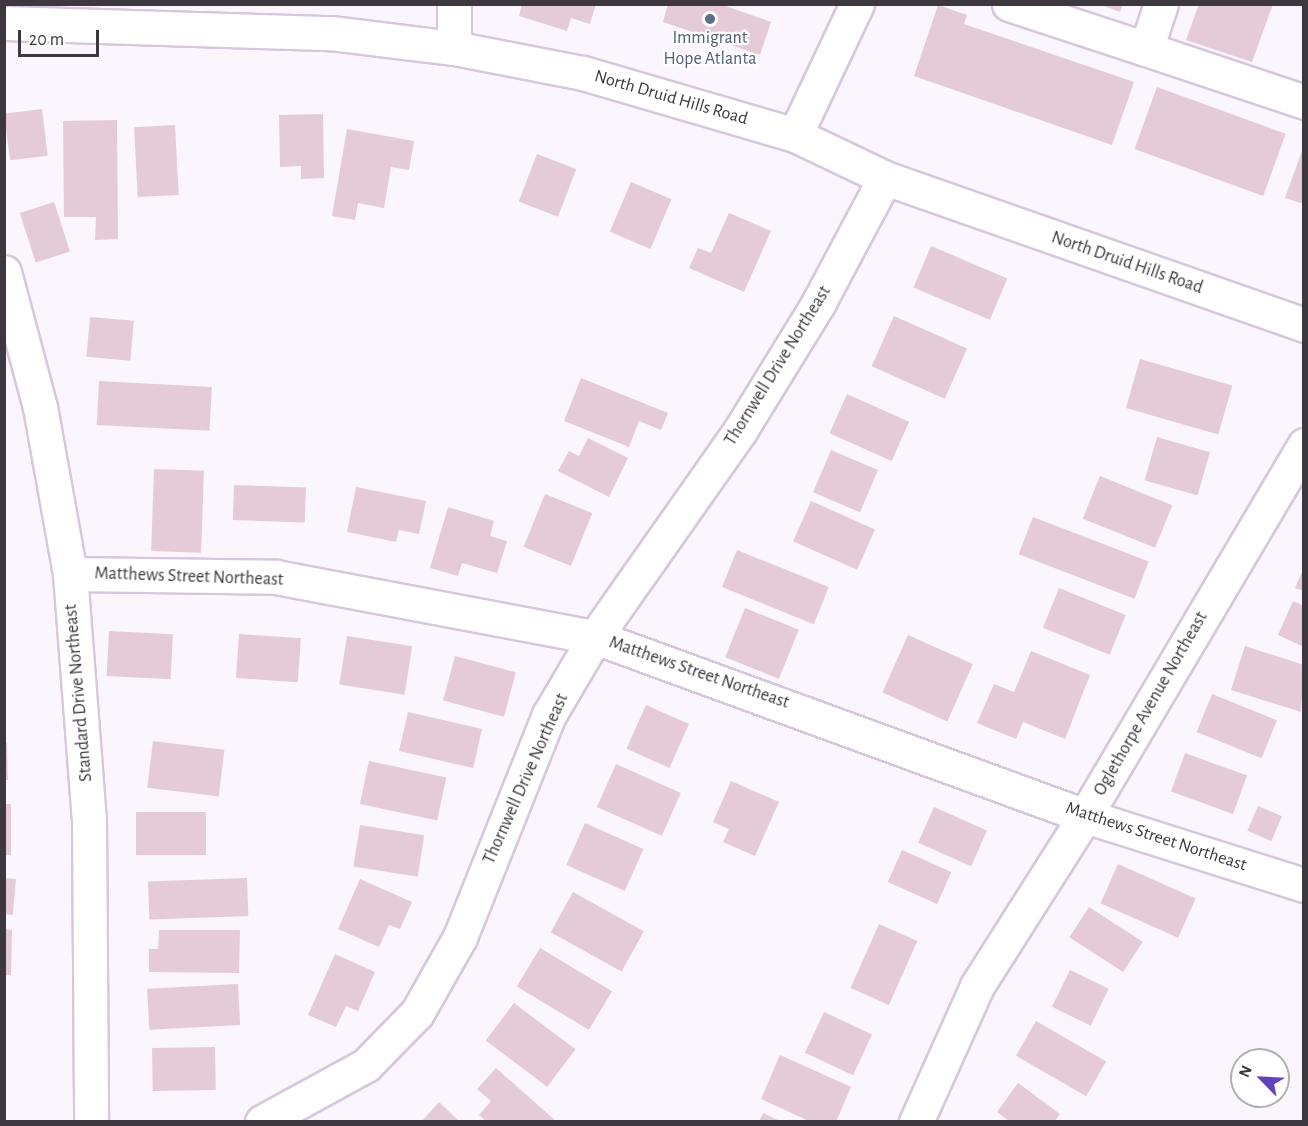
<!DOCTYPE html>
<style>
body{margin:0}
#map{position:relative;width:1308px;height:1126px;overflow:hidden;background:#fbf5fe;font-family:"Alegreya Sans",sans-serif}
div>[style]{position:absolute}
.building>*{inset:0;background:#e5cbd7;transform-origin:0 0}
.roads{filter:drop-shadow(2px 0 #d6c7dd) drop-shadow(-2px 0 #d6c7dd) drop-shadow(0 2px #d6c7dd) drop-shadow(0 -2px #d6c7dd)}
.minor>*{height:33px;margin:-16.5px;padding:0 16.5px;transform-origin:16.5px;border-radius:16.5px;background:#fff}
.major>*{height:33px;margin:-16.5px;padding:0 16.5px;transform-origin:16.5px;border-radius:16.5px;background:#fff}
.dots>*{width:16px;height:16px;translate:-50% -50%;box-sizing:border-box;border:3px solid #fff;border-radius:50%}
span{translate:-50% -50%;white-space:nowrap;text-align:center;line-height:1.15;-webkit-text-stroke:4.5px #fff;paint-order:stroke}
.service-label{font-size:18px;color:#4e5e75}
.street-label{font-size:18px;color:#3d3740}
.frame{position:absolute;inset:0;border:6px solid #3d3740;pointer-events:none}
.north{position:absolute;left:1230px;top:1048px;width:60px;height:60px;box-sizing:border-box;background:#fff;border:2px solid #b1afb3;border-radius:50%;rotate:294deg;font-size:16px;font-weight:700;line-height:24px;text-align:center;color:#3d3740}
.north::after{content:'';display:block;margin:auto;width:21px;height:27px;background:#6341ba;clip-path:polygon(50% 0,100% 100%,50% 72%,0 100%)}
.scale{position:absolute;left:18px;top:30px;width:81px;height:27px;box-sizing:border-box;border:3px solid #3d3740;border-top:0;padding-left:8px;font-size:18px;line-height:21px;white-space:nowrap;color:#3d3740;-webkit-text-stroke:4px #fff;paint-order:stroke}
</style>
<div id="map">
<div class="building">
<div style="clip-path:polygon(522px 4px,596px 4px,590px 24px,571px 18px,567px 31px,519px 16px)"></div>
<div style="clip-path:polygon(668px 4px,720px 4px,771px 22px,760px 55px,663px 22px)"></div>
<div style="clip-path:polygon(1099px 4px,1123px 4px,1120px 12px)"></div>
<div style="clip-path:polygon(1199px 4px,1273px 4px,1252px 62px,1186px 40px)"></div>
<div style="clip-path:polygon(938px 5px,967px 15px,964px 24px,1134px 82px,1112px 145px,914px 76px)"></div>
<div style="left:1157px;top:87px;width:137px;height:66px;rotate:20deg"></div>
<div style="left:42px;top:109px;width:47px;height:38px;rotate:83deg"></div>
<div style="clip-path:polygon(323px 114px,324px 178px,301px 179px,301px 166px,280px 167px,279px 115px)"></div>
<div style="clip-path:polygon(117px 120px,118px 239px,95px 240px,96px 217px,64px 217px,63px 121px)"></div>
<div style="left:175px;top:125px;width:70px;height:41px;rotate:87deg"></div>
<div style="clip-path:polygon(347px 129px,414px 141px,409px 170px,391px 167px,384px 208px,358px 203px,355px 220px,332px 216px)"></div>
<div style="clip-path:polygon(1303px 148px,1304px 149px,1304px 204px,1285px 198px)"></div>
<div style="left:537px;top:154px;width:42px;height:51px;rotate:21deg"></div>
<div style="left:631px;top:182px;width:44px;height:54px;rotate:23deg"></div>
<div style="left:54px;top:202px;width:52px;height:36px;rotate:72deg"></div>
<div style="clip-path:polygon(729px 213px,771px 231px,744px 292px,689px 268px,698px 248px,711px 253px)"></div>
<div style="left:931px;top:246px;width:83px;height:45px;rotate:23deg"></div>
<div style="left:894px;top:316px;width:80px;height:55px;rotate:24deg"></div>
<div style="left:90px;top:317px;width:44px;height:40px;rotate:5deg"></div>
<div style="left:1140px;top:359px;width:96px;height:51px;rotate:16deg"></div>
<div style="clip-path:polygon(581px 378px,668px 413px,661px 430px,639px 421px,629px 447px,564px 421px)"></div>
<div style="left:99px;top:381px;width:113px;height:44px;rotate:3deg"></div>
<div style="left:847px;top:394px;width:68px;height:43px;rotate:24deg"></div>
<div style="left:1157px;top:437px;width:55px;height:45px;rotate:16deg"></div>
<div style="clip-path:polygon(588px 438px,628px 458px,609px 497px,558px 471px,569px 451px,579px 456px)"></div>
<div style="left:831px;top:450px;width:51px;height:46px;rotate:23deg"></div>
<div style="left:154px;top:469px;width:50px;height:82px;rotate:2deg"></div>
<div style="left:1100px;top:476px;width:78px;height:46px;rotate:22deg"></div>
<div style="left:234px;top:485px;width:72px;height:35px;rotate:2deg"></div>
<div style="clip-path:polygon(356px 487px,426px 501px,419px 534px,399px 530px,396px 542px,347px 532px)"></div>
<div style="left:545px;top:494px;width:51px;height:57px;rotate:22deg"></div>
<div style="left:811px;top:501px;width:70px;height:44px;rotate:24deg"></div>
<div style="clip-path:polygon(448px 507px,494px 521px,490px 536px,507px 541px,497px 573px,462px 563px,458px 576px,430px 568px)"></div>
<div style="left:1033px;top:517px;width:124px;height:40px;rotate:21deg"></div>
<div style="left:737px;top:550px;width:99px;height:40px;rotate:22deg"></div>
<div style="clip-path:polygon(1304px 567px,1304px 591px,1295px 588px)"></div>
<div style="left:1059px;top:588px;width:72px;height:43px;rotate:22deg"></div>
<div style="clip-path:polygon(1293px 601px,1304px 606px,1304px 647px,1278px 635px)"></div>
<div style="left:745px;top:608px;width:58px;height:53px;rotate:22deg"></div>
<div style="left:109px;top:631px;width:64px;height:45px;rotate:3deg"></div>
<div style="left:239px;top:634px;width:62px;height:44px;rotate:4deg"></div>
<div style="left:908px;top:635px;width:71px;height:63px;rotate:24deg"></div>
<div style="left:347px;top:636px;width:66px;height:49px;rotate:9deg"></div>
<div style="clip-path:polygon(1245px 646px,1304px 665px,1301px 712px,1231px 690px)"></div>
<div style="clip-path:polygon(1031px 651px,1090px 675px,1065px 739px,1023px 722px,1016px 739px,977px 723px,994px 684px,1014px 692px)"></div>
<div style="left:455px;top:656px;width:63px;height:46px;rotate:15deg"></div>
<div style="left:1212px;top:694px;width:70px;height:41px;rotate:22deg"></div>
<div style="left:646px;top:705px;width:47px;height:48px;rotate:24deg"></div>
<div style="left:408px;top:712px;width:76px;height:40px;rotate:13deg"></div>
<div style="left:153px;top:741px;width:72px;height:47px;rotate:7deg"></div>
<div style="clip-path:polygon(4px 743px,7px 743px,8px 780px,4px 780px)"></div>
<div style="left:1185px;top:753px;width:66px;height:41px;rotate:20deg"></div>
<div style="left:369px;top:761px;width:79px;height:44px;rotate:12deg"></div>
<div style="left:616px;top:764px;width:71px;height:47px;rotate:24deg"></div>
<div style="clip-path:polygon(731px 781px,779px 802px,755px 856px,723px 842px,729px 829px,713px 822px)"></div>
<div style="left:4px;top:804px;width:7px;height:51px"></div>
<div style="left:1258px;top:806px;width:26px;height:27px;rotate:23deg"></div>
<div style="left:934px;top:807px;width:58px;height:39px;rotate:24deg"></div>
<div style="left:206px;top:812px;width:43px;height:70px;rotate:90deg"></div>
<div style="left:585px;top:823px;width:64px;height:46px;rotate:24deg"></div>
<div style="left:360px;top:825px;width:65px;height:42px;rotate:9deg"></div>
<div style="left:902px;top:850px;width:54px;height:35px;rotate:24deg"></div>
<div style="left:1118px;top:864px;width:85px;height:43px;rotate:24deg"></div>
<div style="left:4px;top:878px;width:12px;height:36px;rotate:5deg"></div>
<div style="left:247px;top:878px;width:38px;height:99px;rotate:88deg"></div>
<div style="clip-path:polygon(360px 879px,412px 902px,400px 929px,389px 925px,379px 947px,338px 929px)"></div>
<div style="left:573px;top:892px;width:81px;height:46px;rotate:29deg"></div>
<div style="left:1089px;top:907px;width:64px;height:36px;rotate:33deg"></div>
<div style="left:879px;top:924px;width:42px;height:70px;rotate:24deg"></div>
<div style="clip-path:polygon(4px 929px,12px 930px,11px 975px,4px 975px)"></div>
<div style="clip-path:polygon(159px 930px,240px 930px,239px 973px,149px 972px,149px 949px,158px 949px)"></div>
<div style="left:540px;top:948px;width:84px;height:45px;rotate:31deg"></div>
<div style="clip-path:polygon(335px 954px,375px 972px,358px 1011px,346px 1006px,336px 1027px,308px 1015px)"></div>
<div style="left:1070px;top:970px;width:43px;height:41px;rotate:26deg"></div>
<div style="left:238px;top:984px;width:41px;height:91px;rotate:87deg"></div>
<div style="left:514px;top:1003px;width:77px;height:47px;rotate:37deg"></div>
<div style="left:824px;top:1012px;width:53px;height:45px;rotate:25deg"></div>
<div style="left:1036px;top:1021px;width:81px;height:40px;rotate:30deg"></div>
<div style="left:215px;top:1047px;width:43px;height:63px;rotate:89deg"></div>
<div style="clip-path:polygon(780px 1055px,851px 1087px,836px 1122px,811px 1122px,761px 1099px)"></div>
<div style="clip-path:polygon(496px 1068px,557px 1122px,487px 1122px,479px 1115px,491px 1101px,477px 1089px)"></div>
<div style="clip-path:polygon(1018px 1083px,1060px 1114px,1054px 1122px,1010px 1122px,997px 1112px)"></div>
<div style="clip-path:polygon(439px 1102px,460px 1122px,421px 1122px)"></div>
<div style="clip-path:polygon(763px 1113px,782px 1122px,759px 1122px)"></div>
</div>
<div class="roads">
<div class="minor">
<div style="left:1009px;top:4px;width:144px;rotate:18.2deg"></div>
<div style="left:1146px;top:49px;width:47px;rotate:-71.6deg"></div>
<div style="left:454px;top:48px;width:44px;rotate:-90deg"></div>
<div style="left:1146px;top:49px;width:167px;rotate:18.5deg"></div>
<div style="left:795px;top:135px;width:145px;rotate:-64.7deg"></div>
<div style="left:4px;top:272px;width:140px;rotate:75.1deg"></div>
<div style="left:40px;top:407px;width:170px;rotate:79.8deg"></div>
<div style="left:70px;top:574px;width:246px;rotate:85.6deg"></div>
<div style="left:89px;top:819px;width:303px;rotate:89.6deg"></div>
<div style="left:70px;top:574px;width:206px;rotate:0.8deg"></div>
<div style="left:276px;top:577px;width:325px;rotate:10.7deg"></div>
<div style="left:595px;top:637px;width:522px;rotate:20.07deg"></div>
<div style="left:1085px;top:816px;width:230px;rotate:17.5deg"></div>
<div style="left:262px;top:1122px;width:119px;rotate:-28.7deg"></div>
<div style="left:366px;top:1065px;width:73px;rotate:-45.6deg"></div>
<div style="left:417px;top:1013px;width:87px;rotate:-60.5deg"></div>
<div style="left:460px;top:937px;width:239px;rotate:-68.2deg"></div>
<div style="left:549px;top:715px;width:91px;rotate:-59.5deg"></div>
<div style="left:595px;top:637px;width:254px;rotate:-54.9deg"></div>
<div style="left:741px;top:429px;width:149px;rotate:-58.4deg"></div>
<div style="left:819px;top:302px;width:140px;rotate:-62deg"></div>
<div style="left:916px;top:1122px;width:149px;rotate:-65.8deg"></div>
<div style="left:977px;top:986px;width:201px;rotate:-57.6deg"></div>
<div style="left:1085px;top:816px;width:431px;rotate:-59.4deg"></div>
</div>
<div class="major">
<div style="left:4px;top:23px;width:327px;rotate:1.8deg"></div>
<div style="left:331px;top:33px;width:124px;rotate:7deg"></div>
<div style="left:454px;top:48px;width:131px;rotate:11deg"></div>
<div style="left:583px;top:73px;width:221px;rotate:16.3deg"></div>
<div style="left:795px;top:135px;width:100px;rotate:25.5deg"></div>
<div style="left:885px;top:178px;width:444px;rotate:19.3deg"></div>
</div>
</div>
<div class="dots">
<div style="left:710px;top:19px;background:#5c6f8a"></div>
</div>
<div class="service-label">
<span style="left:710px;top:49px">Immigrant<br>Hope Atlanta</span>
</div>
<div class="street-label">
<span style="left:671px;top:98px;rotate:16deg">North Druid Hills Road</span>
<span style="left:1127px;top:263px;rotate:19deg">North Druid Hills Road</span>
<span style="left:778px;top:366px;rotate:-58deg">Thornwell Drive Northeast</span>
<span style="left:189px;top:577px;rotate:2deg">Matthews Street Northeast</span>
<span style="left:699px;top:673px;rotate:19deg">Matthews Street Northeast</span>
<span style="left:79px;top:693px;rotate:-95deg">Standard Drive Northeast</span>
<span style="left:1151px;top:704px;rotate:-60deg">Oglethorpe Avenue Northeast</span>
<span style="left:526px;top:779px;rotate:-66deg">Thornwell Drive Northeast</span>
<span style="left:1156px;top:837px;rotate:18deg">Matthews Street Northeast</span>
</div>
<div class="frame"></div>
<div class="north">N</div>
<div class="scale">20 m</div>
</div>
